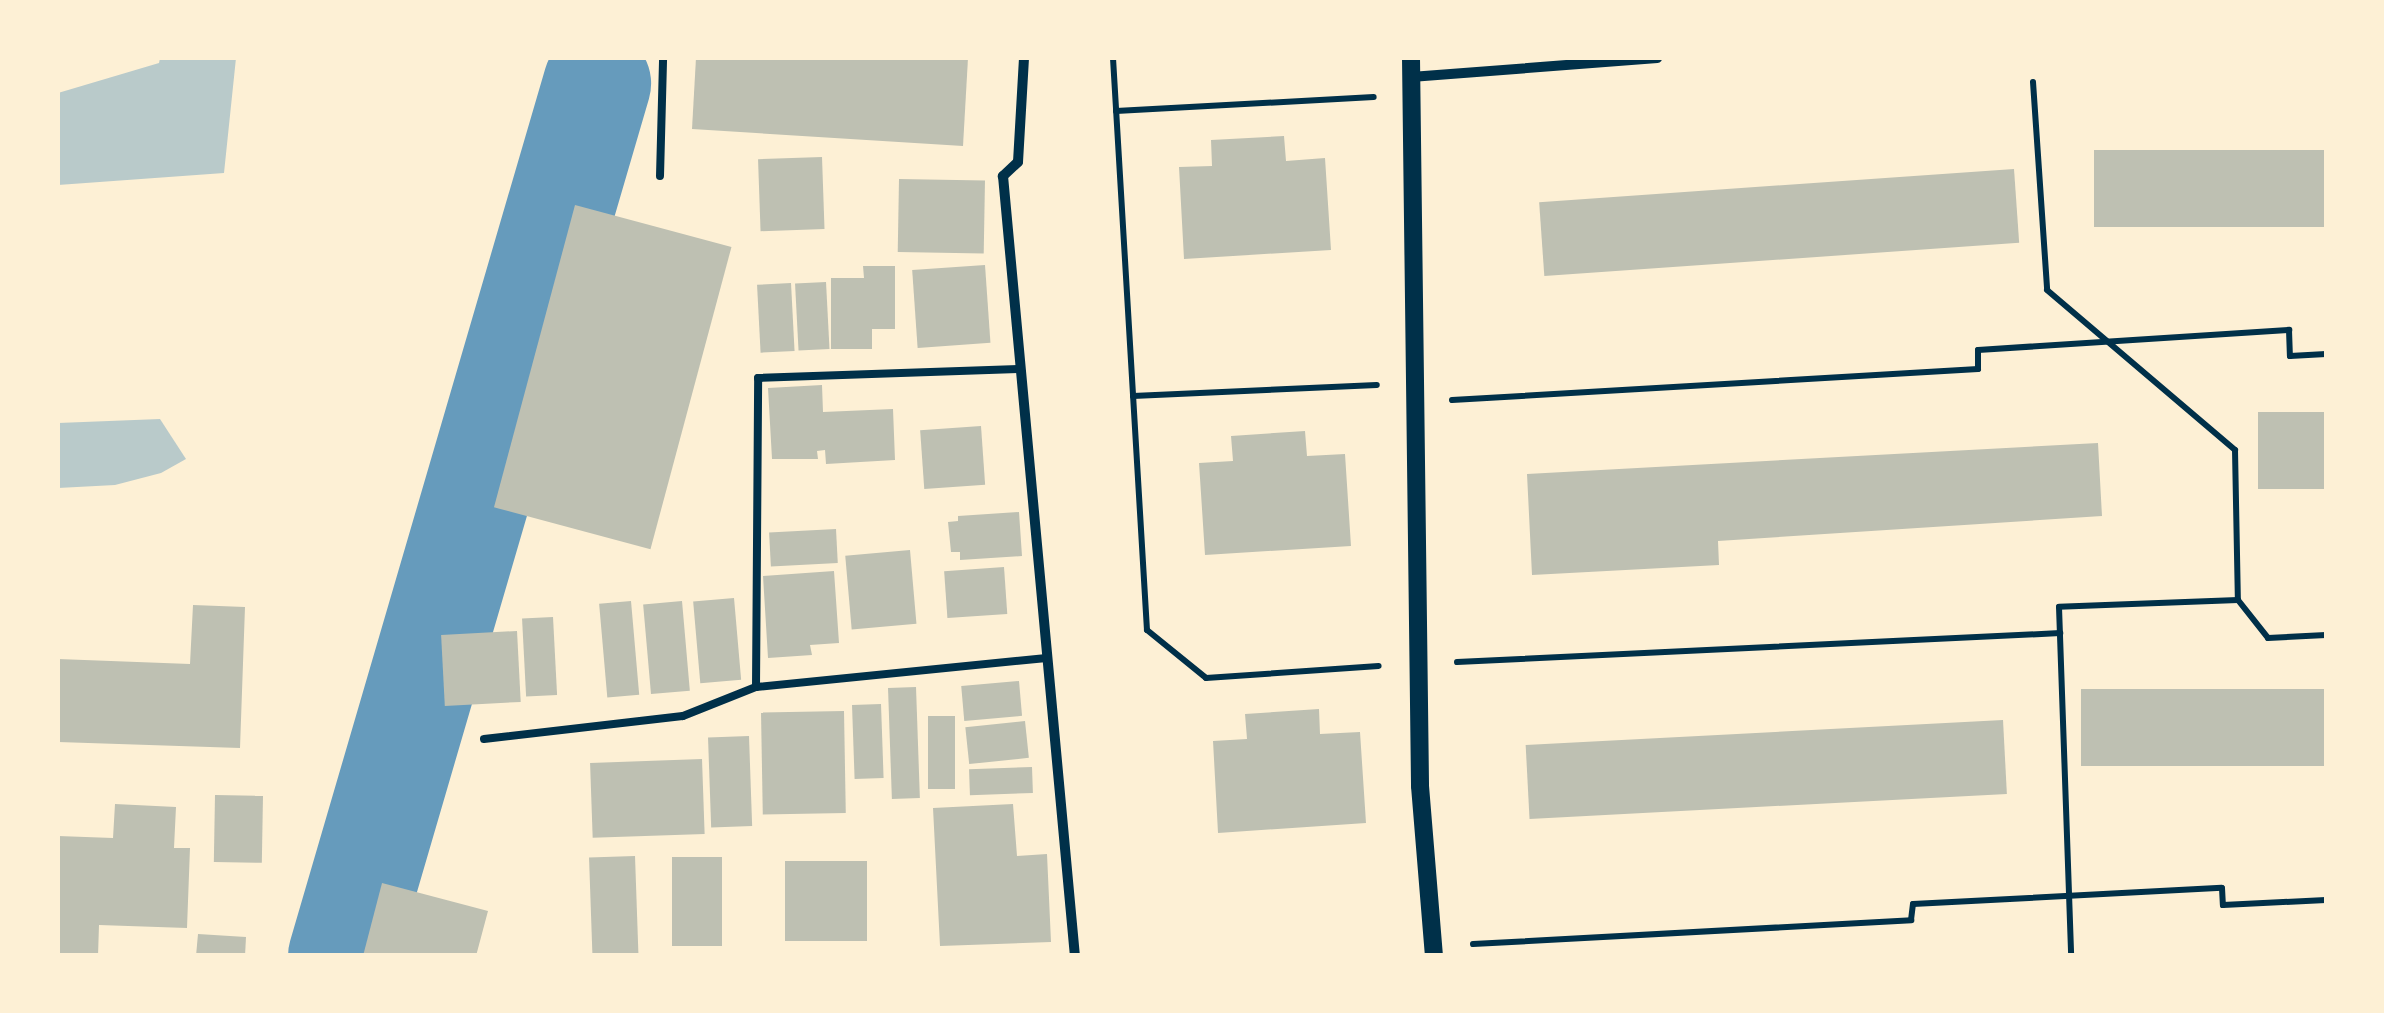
<!DOCTYPE html>
<style>
body{margin:0}
#map{position:relative;width:2384px;height:1013px;overflow:hidden;background:#fdf0d5;font-family:"Noto Sans",sans-serif}
div>[style]{position:absolute}
.green>*{inset:0;background:#b9caca}
.river>*{height:108px;margin:-54px;padding:0 54px;transform-origin:54px;border-radius:54px;background:#669bbc}
.building>*{inset:0;background:#bec0b2;transform-origin:0 0}
.path>*{height:6px;margin:-3px;padding:0 3px;transform-origin:3px;border-radius:3px;background:#003049}
.service>*{height:8px;margin:-4px;padding:0 4px;transform-origin:4px;border-radius:4px;background:#003049}
.minor>*{height:10px;margin:-5px;padding:0 5px;transform-origin:5px;border-radius:5px;background:#003049}
.tertiary>*{height:18px;margin:-9px;padding:0 9px;transform-origin:9px;border-radius:9px;background:#003049}
span{translate:-50% -50%;white-space:nowrap;text-align:center;line-height:1.15;-webkit-text-stroke:8px #fdf0d5;paint-order:stroke}
.frame{position:absolute;inset:0;border:60px solid #fdf0d5;pointer-events:none}
</style>
<div id="map">
<div class="green">
<div style="clip-path:polygon(160px 58px,236px 58px,224px 173px,58px 185px,58px 93px,159px 63px)"></div>
<div style="clip-path:polygon(160px 419px,186px 459px,161px 473px,115px 485px,58px 488px,58px 423px)"></div>
</div>
<div class="river">
<div style="left:342px;top:956px;width:909px;rotate:-73.7deg"></div>
</div>
<div class="building">
<div style="clip-path:polygon(696px 58px,968px 58px,963px 146px,692px 129px)"></div>
<div style="clip-path:polygon(1284px 136px,1286px 161px,1325px 158px,1331px 250px,1184px 259px,1179px 167px,1212px 166px,1211px 140px)"></div>
<div style="left:2326px;top:150px;width:77px;height:232px;rotate:90deg"></div>
<div style="left:822px;top:157px;width:72px;height:64px;rotate:88deg"></div>
<div style="left:2014px;top:169px;width:74px;height:476px;rotate:86deg"></div>
<div style="left:899px;top:179px;width:86px;height:73px;rotate:1deg"></div>
<div style="left:575px;top:205px;width:162px;height:313px;rotate:15deg"></div>
<div style="left:985px;top:265px;width:78px;height:73px;rotate:86deg"></div>
<div style="clip-path:polygon(863px 266px,895px 266px,895px 329px,872px 329px,872px 349px,831px 349px,831px 278px,864px 278px)"></div>
<div style="left:826px;top:282px;width:67px;height:31px;rotate:87deg"></div>
<div style="left:791px;top:283px;width:68px;height:34px;rotate:87deg"></div>
<div style="clip-path:polygon(822px 385px,823px 412px,893px 409px,895px 460px,826px 464px,825px 450px,817px 451px,818px 459px,772px 459px,768px 388px)"></div>
<div style="left:2326px;top:412px;width:77px;height:68px;rotate:90deg"></div>
<div style="left:981px;top:426px;width:59px;height:61px;rotate:86deg"></div>
<div style="clip-path:polygon(1305px 431px,1307px 456px,1345px 454px,1351px 546px,1205px 555px,1199px 463px,1233px 461px,1231px 436px)"></div>
<div style="clip-path:polygon(2098px 443px,2102px 516px,1718px 541px,1719px 565px,1532px 575px,1527px 474px)"></div>
<div style="clip-path:polygon(1019px 512px,1022px 556px,960px 560px,960px 552px,951px 552px,948px 522px,958px 521px,958px 516px)"></div>
<div style="left:836px;top:529px;width:34px;height:67px;rotate:87deg"></div>
<div style="left:910px;top:550px;width:74px;height:65px;rotate:85deg"></div>
<div style="left:1004px;top:567px;width:47px;height:60px;rotate:86deg"></div>
<div style="clip-path:polygon(834px 571px,839px 643px,810px 645px,812px 655px,768px 658px,763px 576px)"></div>
<div style="left:734px;top:598px;width:82px;height:41px;rotate:85deg"></div>
<div style="left:631px;top:601px;width:94px;height:32px;rotate:85deg"></div>
<div style="left:682px;top:601px;width:90px;height:39px;rotate:85deg"></div>
<div style="clip-path:polygon(193px 605px,245px 607px,240px 748px,58px 742px,58px 659px,190px 664px)"></div>
<div style="left:553px;top:617px;width:78px;height:31px;rotate:87deg"></div>
<div style="left:517px;top:631px;width:71px;height:76px;rotate:87deg"></div>
<div style="left:1019px;top:681px;width:35px;height:58px;rotate:85deg"></div>
<div style="left:916px;top:687px;width:111px;height:28px;rotate:88deg"></div>
<div style="left:2326px;top:689px;width:77px;height:245px;rotate:90deg"></div>
<div style="left:881px;top:704px;width:74px;height:29px;rotate:88deg"></div>
<div style="clip-path:polygon(1319px 709px,1320px 734px,1360px 732px,1366px 823px,1218px 833px,1213px 741px,1247px 739px,1245px 714px)"></div>
<div style="left:844px;top:711px;width:102px;height:83px;rotate:89deg"></div>
<div style="left:928px;top:716px;width:27px;height:73px"></div>
<div style="left:2003px;top:720px;width:74px;height:478px;rotate:87deg"></div>
<div style="left:1025px;top:721px;width:37px;height:60px;rotate:84deg"></div>
<div style="left:749px;top:736px;width:90px;height:41px;rotate:88deg"></div>
<div style="left:702px;top:759px;width:75px;height:112px;rotate:88deg"></div>
<div style="left:1032px;top:767px;width:26px;height:63px;rotate:88deg"></div>
<div style="left:215px;top:795px;width:48px;height:67px;rotate:1deg"></div>
<div style="clip-path:polygon(115px 804px,176px 807px,174px 848px,190px 848px,187px 928px,99px 925px,98px 956px,58px 956px,58px 836px,113px 838px)"></div>
<div style="clip-path:polygon(1013px 804px,1017px 856px,1047px 854px,1051px 942px,940px 946px,933px 808px)"></div>
<div style="left:635px;top:856px;width:100px;height:46px;rotate:88deg"></div>
<div style="left:672px;top:857px;width:50px;height:89px"></div>
<div style="left:867px;top:861px;width:80px;height:82px;rotate:90deg"></div>
<div style="clip-path:polygon(382px 883px,488px 911px,476px 956px,363px 956px)"></div>
<div style="clip-path:polygon(198px 934px,246px 937px,245px 956px,196px 956px)"></div>
</div>
<div class="path">
<div style="left:1113px;top:58px;width:573px;rotate:86.6deg"></div>
<div style="left:1147px;top:630px;width:76px;rotate:39.1deg"></div>
<div style="left:1206px;top:678px;width:173px;rotate:-4deg"></div>
<div style="left:2033px;top:82px;width:208px;rotate:86.1deg"></div>
<div style="left:2047px;top:290px;width:247px;rotate:40.4deg"></div>
<div style="left:2235px;top:450px;width:150px;rotate:88.9deg"></div>
<div style="left:2238px;top:600px;width:179px;rotate:177.8deg"></div>
<div style="left:2059px;top:607px;width:349px;rotate:88deg"></div>
<div style="left:1116px;top:111px;width:258px;rotate:-3.1deg"></div>
<div style="left:1133px;top:396px;width:244px;rotate:-2.6deg"></div>
<div style="left:1452px;top:400px;width:527px;rotate:-3.37deg"></div>
<div style="left:1978px;top:369px;width:19px;rotate:-90deg"></div>
<div style="left:1978px;top:350px;width:312px;rotate:-3.7deg"></div>
<div style="left:2289px;top:330px;width:26px;rotate:88deg"></div>
<div style="left:2290px;top:356px;width:36px;rotate:-3deg"></div>
<div style="left:2238px;top:600px;width:48px;rotate:51.7deg"></div>
<div style="left:2268px;top:638px;width:58px;rotate:-3deg"></div>
<div style="left:1457px;top:662px;width:604px;rotate:-2.75deg"></div>
<div style="left:1473px;top:944px;width:439px;rotate:-3.1deg"></div>
<div style="left:1911px;top:920px;width:16px;rotate:-83deg"></div>
<div style="left:1913px;top:904px;width:309px;rotate:-3deg"></div>
<div style="left:2222px;top:888px;width:17px;rotate:87deg"></div>
<div style="left:2223px;top:905px;width:103px;rotate:-2.8deg"></div>
</div>
<div class="service">
<div style="left:660px;top:176px;width:118px;rotate:-88.5deg"></div>
<div style="left:756px;top:687px;width:309px;rotate:-89.6deg"></div>
<div style="left:758px;top:378px;width:263px;rotate:-2deg"></div>
<div style="left:484px;top:739px;width:200px;rotate:-6.6deg"></div>
<div style="left:683px;top:716px;width:79px;rotate:-21.7deg"></div>
<div style="left:756px;top:687px;width:292px;rotate:-5.7deg"></div>
</div>
<div class="minor">
<div style="left:1024px;top:58px;width:104px;rotate:93.3deg"></div>
<div style="left:1018px;top:162px;width:21px;rotate:137deg"></div>
<div style="left:1003px;top:176px;width:783px;rotate:84.73deg"></div>
<div style="left:1411px;top:77px;width:247px;rotate:-4.4deg"></div>
</div>
<div class="tertiary">
<div style="left:1411px;top:58px;width:728px;rotate:89.29deg"></div>
<div style="left:1420px;top:786px;width:171px;rotate:85.3deg"></div>
</div>
<div class="frame"></div>
</div>
